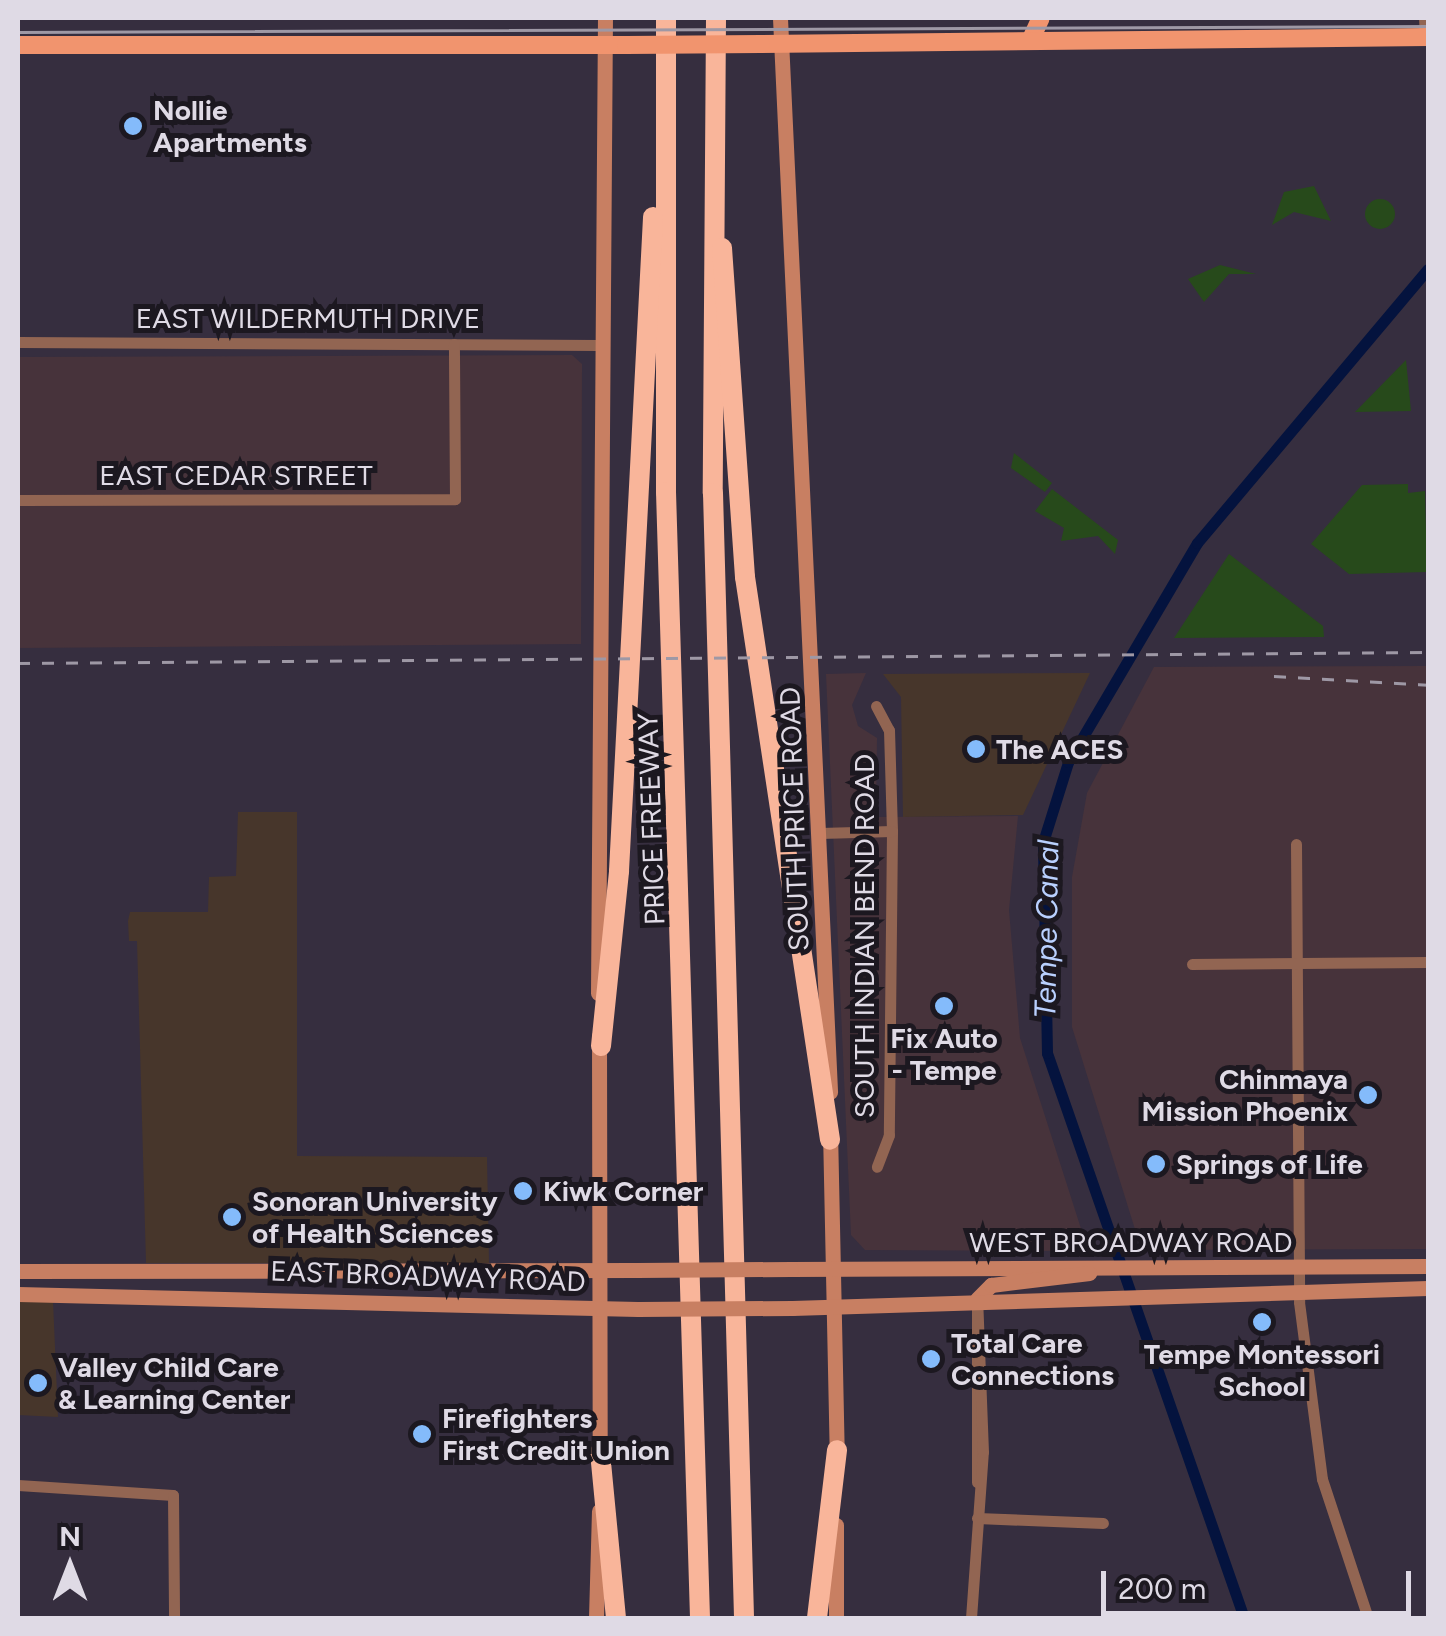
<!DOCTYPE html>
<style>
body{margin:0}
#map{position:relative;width:1446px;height:1636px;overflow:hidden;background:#362e3f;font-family:Figtree,sans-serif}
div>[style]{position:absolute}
.industrial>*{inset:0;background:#47333b}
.education>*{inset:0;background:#47362b}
.green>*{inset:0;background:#274a1b}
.round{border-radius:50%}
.canal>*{height:11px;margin:-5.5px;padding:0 5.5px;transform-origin:5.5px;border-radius:5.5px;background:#04133e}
.street>*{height:11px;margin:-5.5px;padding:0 5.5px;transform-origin:5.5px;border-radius:5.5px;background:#926552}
.secondary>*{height:15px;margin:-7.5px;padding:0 7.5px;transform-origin:7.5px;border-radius:7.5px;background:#c87f62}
.primary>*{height:18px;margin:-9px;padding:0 9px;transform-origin:9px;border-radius:9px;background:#f1946e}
.highway>*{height:20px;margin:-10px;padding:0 10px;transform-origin:10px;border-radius:10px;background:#f9b59a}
.tram>*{height:2.5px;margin:-1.25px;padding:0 1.25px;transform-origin:1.25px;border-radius:1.25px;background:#9e98a5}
.rail>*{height:2.5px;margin-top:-1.25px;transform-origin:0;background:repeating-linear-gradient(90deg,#9e98a5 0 12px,transparent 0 24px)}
.secondary-bridge>*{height:15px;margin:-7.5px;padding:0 7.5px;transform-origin:7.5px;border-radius:7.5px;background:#c87f62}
.primary-bridge>*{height:18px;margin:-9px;padding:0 9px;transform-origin:9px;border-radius:9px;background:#f1946e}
.dots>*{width:28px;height:28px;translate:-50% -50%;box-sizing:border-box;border:5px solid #1c1820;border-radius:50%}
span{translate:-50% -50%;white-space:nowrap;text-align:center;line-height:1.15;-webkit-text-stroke:10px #1c1820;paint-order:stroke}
.poi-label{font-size:28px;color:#dfdae5;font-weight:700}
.left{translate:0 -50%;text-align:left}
.right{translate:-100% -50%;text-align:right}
.street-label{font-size:28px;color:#dfdae5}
.water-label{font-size:30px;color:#b9d0fe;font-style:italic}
.frame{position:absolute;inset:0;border:20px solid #dfdae5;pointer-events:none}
.north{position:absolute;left:20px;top:1516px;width:100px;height:100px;-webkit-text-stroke:8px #1c1820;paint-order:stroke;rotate:0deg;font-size:28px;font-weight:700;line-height:40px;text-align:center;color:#dfdae5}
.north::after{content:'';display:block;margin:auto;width:35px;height:45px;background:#dfdae5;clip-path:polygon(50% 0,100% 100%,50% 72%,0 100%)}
.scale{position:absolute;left:1101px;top:1571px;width:310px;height:45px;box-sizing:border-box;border:5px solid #dfdae5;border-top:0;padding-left:12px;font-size:30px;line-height:35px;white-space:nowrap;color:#dfdae5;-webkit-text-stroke:8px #1c1820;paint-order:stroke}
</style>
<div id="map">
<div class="industrial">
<div style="clip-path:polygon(572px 355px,582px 364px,581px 644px,18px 648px,18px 357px)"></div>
<div style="clip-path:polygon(1428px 666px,1428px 1249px,1155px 1250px,1139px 1242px,1072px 1027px,1072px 877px,1087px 793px,1154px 667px)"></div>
<div style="clip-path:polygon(866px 673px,852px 705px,858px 726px,877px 738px,876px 817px,1018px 816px,1009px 910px,1020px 1038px,1084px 1238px,1075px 1251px,865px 1250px,851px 1235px,826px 674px)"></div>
</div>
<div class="education">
<div style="clip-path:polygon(1090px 673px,1023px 815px,903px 817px,901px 697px,883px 674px)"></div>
<div style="clip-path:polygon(238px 812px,297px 812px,297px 1156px,487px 1157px,489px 1263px,146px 1263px,137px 941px,129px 941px,128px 921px,130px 912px,208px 912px,209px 877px,236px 876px)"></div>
<div style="clip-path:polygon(53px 1301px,58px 1417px,18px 1415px,18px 1302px)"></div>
</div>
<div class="green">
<div style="clip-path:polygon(1314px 186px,1331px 221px,1294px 212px,1272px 225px,1284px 192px)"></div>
<div class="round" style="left:1365px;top:199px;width:30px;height:30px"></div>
<div style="clip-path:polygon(1220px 265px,1256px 274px,1229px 274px,1204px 302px,1188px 279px)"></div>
<div style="clip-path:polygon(1406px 360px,1411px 411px,1355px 412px)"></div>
<div style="clip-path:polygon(1014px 453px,1052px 483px,1045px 492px,1011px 468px)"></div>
<div style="clip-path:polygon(1408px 484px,1408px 493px,1425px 491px,1427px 572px,1349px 574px,1311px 544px,1362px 485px)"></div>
<div style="clip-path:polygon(1052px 489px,1118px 540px,1115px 554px,1098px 536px,1061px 541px,1064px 528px,1035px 511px)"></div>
<div style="clip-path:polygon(1229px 554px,1323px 626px,1324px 637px,1174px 638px)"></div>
</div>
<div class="canal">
<div style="left:1244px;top:1618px;width:598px;rotate:-109.22deg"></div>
<div style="left:1047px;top:1053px;width:211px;rotate:-91.1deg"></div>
<div style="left:1043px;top:842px;width:84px;rotate:-72.6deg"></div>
<div style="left:1068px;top:762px;width:254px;rotate:-59.5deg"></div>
<div style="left:1197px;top:543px;width:358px;rotate:-49.9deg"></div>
</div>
<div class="street">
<div style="left:1424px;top:18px;width:19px;rotate:87deg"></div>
<div style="left:18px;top:342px;width:581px;rotate:0.3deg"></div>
<div style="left:18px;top:500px;width:437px;rotate:-0.1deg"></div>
<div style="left:455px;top:499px;width:155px;rotate:-90.4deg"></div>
<div style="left:876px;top:706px;width:27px;rotate:62deg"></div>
<div style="left:889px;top:730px;width:101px;rotate:88.3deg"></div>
<div style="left:892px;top:831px;width:304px;rotate:90.6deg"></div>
<div style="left:889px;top:1135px;width:34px;rotate:111deg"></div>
<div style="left:820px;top:833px;width:72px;rotate:-1.6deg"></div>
<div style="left:1296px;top:844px;width:458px;rotate:89.6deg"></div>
<div style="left:1299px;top:1302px;width:178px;rotate:82.6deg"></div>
<div style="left:1322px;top:1479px;width:146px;rotate:71.7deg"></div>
<div style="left:1192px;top:964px;width:236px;rotate:-0.5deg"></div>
<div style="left:977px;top:1299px;width:183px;rotate:90deg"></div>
<div style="left:18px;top:1485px;width:155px;rotate:3.7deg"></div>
<div style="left:173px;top:1495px;width:123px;rotate:89.5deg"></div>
<div style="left:977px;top:1518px;width:126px;rotate:2.3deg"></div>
<div style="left:971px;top:1618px;width:166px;rotate:-85.9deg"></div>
<div style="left:983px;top:1452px;width:153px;rotate:-92.2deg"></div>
</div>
<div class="secondary">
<div style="left:780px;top:18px;width:1075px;rotate:87.33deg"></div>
<div style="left:598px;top:993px;width:975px;rotate:-89.59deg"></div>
<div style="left:599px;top:1036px;width:427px;rotate:89.9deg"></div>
<div style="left:830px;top:1130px;width:327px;rotate:88.8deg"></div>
<div style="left:791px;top:1269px;width:637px;rotate:-0.27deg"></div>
<div style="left:18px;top:1271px;width:619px;rotate:-0.09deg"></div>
<div style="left:18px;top:1294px;width:620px;rotate:1.39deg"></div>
<div style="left:977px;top:1299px;width:20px;rotate:-45deg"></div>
<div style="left:991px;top:1285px;width:99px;rotate:-7deg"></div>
<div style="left:792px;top:1308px;width:636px;rotate:-1.8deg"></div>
<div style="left:596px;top:1618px;width:107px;rotate:-88.4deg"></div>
<div style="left:836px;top:1618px;width:93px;rotate:-90deg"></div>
</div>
<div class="primary">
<div style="left:1031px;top:39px;width:23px;rotate:-65deg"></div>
<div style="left:761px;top:44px;width:667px;rotate:-0.6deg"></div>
<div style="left:18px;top:45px;width:608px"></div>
</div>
<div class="highway">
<div style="left:666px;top:18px;width:474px;rotate:90deg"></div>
<div style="left:666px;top:492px;width:1127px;rotate:88.27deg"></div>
<div style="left:716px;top:18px;width:475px;rotate:90.4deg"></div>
<div style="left:713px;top:493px;width:1125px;rotate:88.42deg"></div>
<div style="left:722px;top:248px;width:330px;rotate:86deg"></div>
<div style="left:745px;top:577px;width:569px;rotate:81.41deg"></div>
<div style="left:601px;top:1046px;width:176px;rotate:-84.1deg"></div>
<div style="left:619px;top:871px;width:655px;rotate:-87.02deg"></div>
<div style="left:600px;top:1452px;width:167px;rotate:84.5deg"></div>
<div style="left:817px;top:1618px;width:169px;rotate:-83.2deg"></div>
</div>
<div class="tram">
<div style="left:18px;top:32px;width:1410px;rotate:-0.24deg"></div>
</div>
<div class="rail">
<div style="left:18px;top:663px;width:1410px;rotate:-0.45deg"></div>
<div style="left:1274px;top:676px;width:154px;rotate:3.3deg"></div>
</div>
<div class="secondary-bridge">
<div style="left:637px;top:1270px;width:154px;rotate:-0.4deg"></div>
<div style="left:638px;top:1309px;width:154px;rotate:-0.4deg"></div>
</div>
<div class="primary-bridge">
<div style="left:626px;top:45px;width:135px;rotate:-0.4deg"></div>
</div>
<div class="dots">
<div style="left:133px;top:126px;background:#84bbfb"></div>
<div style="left:976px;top:749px;background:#84bbfb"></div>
<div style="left:944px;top:1006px;background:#84bbfb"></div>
<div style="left:1368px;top:1095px;background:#84bbfb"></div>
<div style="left:1156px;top:1164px;background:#84bbfb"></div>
<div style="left:523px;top:1191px;background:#84bbfb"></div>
<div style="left:232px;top:1217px;background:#84bbfb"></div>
<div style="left:1262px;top:1322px;background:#84bbfb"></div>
<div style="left:931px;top:1359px;background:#84bbfb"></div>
<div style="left:38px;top:1383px;background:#84bbfb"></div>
<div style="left:422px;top:1434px;background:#84bbfb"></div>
</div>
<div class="poi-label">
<span class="left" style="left:153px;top:126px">Nollie<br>Apartments</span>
<span class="left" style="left:996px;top:749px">The ACES</span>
<span style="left:944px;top:1054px">Fix Auto<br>- Tempe</span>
<span class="right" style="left:1348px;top:1095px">Chinmaya<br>Mission Phoenix</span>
<span class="left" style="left:1176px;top:1164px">Springs of Life</span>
<span class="left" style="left:543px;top:1191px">Kiwk Corner</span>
<span class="left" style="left:252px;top:1217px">Sonoran University<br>of Health Sciences</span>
<span class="left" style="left:951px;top:1359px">Total Care<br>Connections</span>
<span style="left:1262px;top:1370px">Tempe Montessori<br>School</span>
<span class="left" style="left:58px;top:1383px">Valley Child Care<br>&amp; Learning Center</span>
<span class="left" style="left:442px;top:1434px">Firefighters<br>First Credit Union</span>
</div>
<div class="street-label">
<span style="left:308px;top:318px">EAST WILDERMUTH DRIVE</span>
<span style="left:236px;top:475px">EAST CEDAR STREET</span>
<span style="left:651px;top:819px;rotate:-92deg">PRICE FREEWAY</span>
<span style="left:794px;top:819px;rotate:-92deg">SOUTH PRICE ROAD</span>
<span style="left:864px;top:936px;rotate:-90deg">SOUTH INDIAN BEND ROAD</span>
<span style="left:1131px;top:1242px">WEST BROADWAY ROAD</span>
<span style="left:428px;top:1276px;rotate:2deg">EAST BROADWAY ROAD</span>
</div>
<div class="water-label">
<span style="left:1047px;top:929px;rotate:-89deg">Tempe Canal</span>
</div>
<div class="frame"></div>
<div class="north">N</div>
<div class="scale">200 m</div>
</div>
